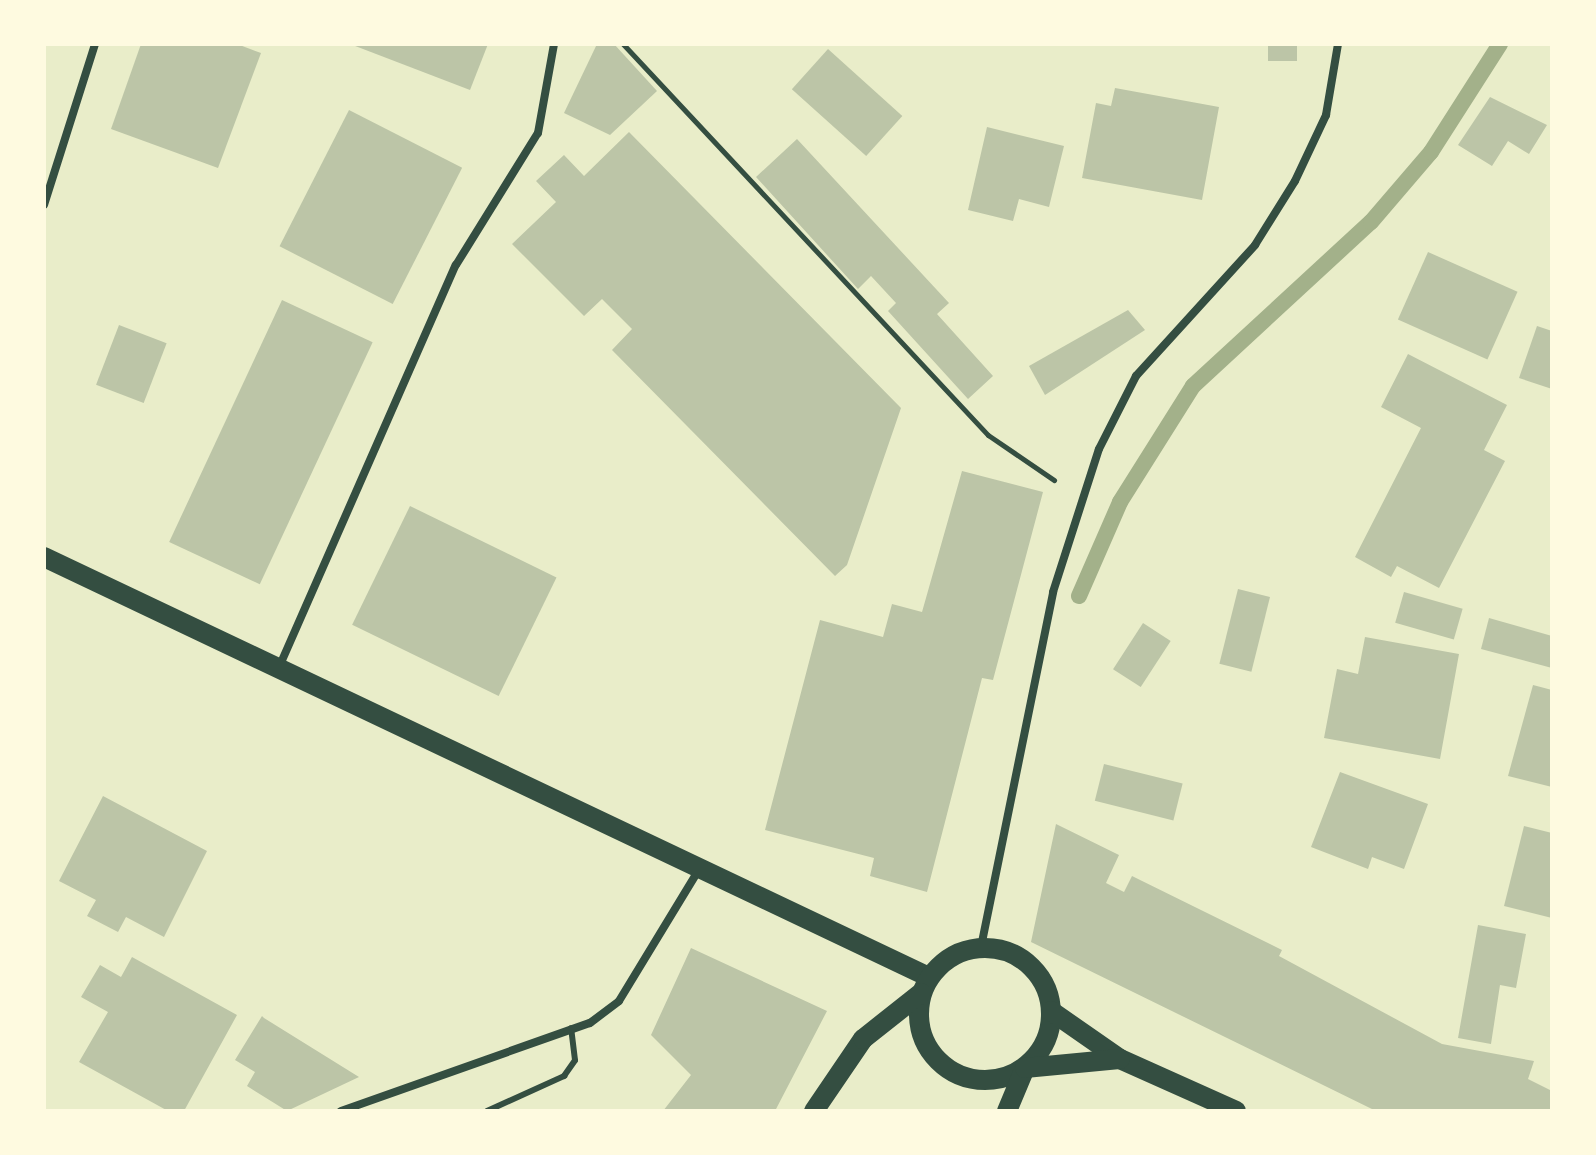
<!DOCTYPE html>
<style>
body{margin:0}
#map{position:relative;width:1596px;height:1155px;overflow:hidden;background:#e9edc9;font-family:"PT Sans Narrow",sans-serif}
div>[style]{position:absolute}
.stream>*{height:16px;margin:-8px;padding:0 8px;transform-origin:8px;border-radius:8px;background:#a3b18a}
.building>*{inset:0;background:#bcc5a7;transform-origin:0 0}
.path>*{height:5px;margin:-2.5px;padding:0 2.5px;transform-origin:2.5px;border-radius:2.5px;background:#344e41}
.service>*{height:6px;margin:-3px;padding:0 3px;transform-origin:3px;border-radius:3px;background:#344e41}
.minor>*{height:8px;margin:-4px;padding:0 4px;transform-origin:4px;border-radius:4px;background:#344e41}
.primary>*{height:20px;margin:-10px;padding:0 10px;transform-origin:10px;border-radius:10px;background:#344e41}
.primary>.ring{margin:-10px;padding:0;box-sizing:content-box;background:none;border:20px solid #344e41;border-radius:50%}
span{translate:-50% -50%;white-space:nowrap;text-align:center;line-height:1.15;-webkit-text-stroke:7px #fefae0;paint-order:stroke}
.frame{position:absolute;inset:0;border:46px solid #fefae0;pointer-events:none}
</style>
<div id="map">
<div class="stream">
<div style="left:1079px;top:596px;width:103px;rotate:-66.4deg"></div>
<div style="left:1120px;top:502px;width:137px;rotate:-57.8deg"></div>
<div style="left:1193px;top:386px;width:242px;rotate:-42.7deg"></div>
<div style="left:1371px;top:222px;width:92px;rotate:-49.4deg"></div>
<div style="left:1431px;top:152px;width:128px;rotate:-57.4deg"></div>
</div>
<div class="building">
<div style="clip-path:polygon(141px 44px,237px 44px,261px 53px,218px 168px,111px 129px)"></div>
<div style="clip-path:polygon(350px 44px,488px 44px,470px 90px)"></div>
<div style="clip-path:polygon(597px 44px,614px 44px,657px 91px,610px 135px,564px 113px)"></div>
<div style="left:1268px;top:44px;width:29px;height:17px"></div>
<div style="left:828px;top:49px;width:100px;height:54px;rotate:42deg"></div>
<div style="clip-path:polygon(1115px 88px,1219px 107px,1202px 200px,1082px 178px,1096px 103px,1111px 106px)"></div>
<div style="clip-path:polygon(1490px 97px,1547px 125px,1529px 154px,1508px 141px,1492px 166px,1458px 145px)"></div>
<div style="left:349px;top:110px;width:127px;height:153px;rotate:27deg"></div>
<div style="clip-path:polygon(987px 127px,1064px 146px,1049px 207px,1019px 199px,1013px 221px,968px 210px)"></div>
<div style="clip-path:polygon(629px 132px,901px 408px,847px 565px,835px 576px,612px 350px,632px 329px,602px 299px,584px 316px,512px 244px,556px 202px,536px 181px,564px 155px,584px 176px)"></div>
<div style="clip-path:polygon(797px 139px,949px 303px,937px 314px,993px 376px,968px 399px,888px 311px,896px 303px,871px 276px,858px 289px,756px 177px)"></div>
<div style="left:1428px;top:252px;width:98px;height:74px;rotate:24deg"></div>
<div style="left:282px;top:300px;width:100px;height:267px;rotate:25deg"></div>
<div style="clip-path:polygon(1128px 310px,1145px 330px,1045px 395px,1029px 366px)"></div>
<div style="left:119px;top:325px;width:51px;height:64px;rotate:21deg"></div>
<div style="clip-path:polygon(1537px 326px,1552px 331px,1552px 389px,1519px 378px)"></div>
<div style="clip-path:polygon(1408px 354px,1507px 405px,1484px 450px,1505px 461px,1439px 588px,1397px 566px,1391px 577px,1355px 557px,1421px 428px,1381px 407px)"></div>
<div style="clip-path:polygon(962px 471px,1043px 492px,993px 680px,982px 678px,927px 892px,870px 876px,874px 858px,765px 830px,820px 620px,883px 637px,892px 604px,922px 612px)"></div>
<div style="left:410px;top:506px;width:163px;height:132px;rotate:26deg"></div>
<div style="left:1238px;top:589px;width:33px;height:77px;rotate:14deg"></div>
<div style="left:1404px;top:592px;width:61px;height:32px;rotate:16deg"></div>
<div style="clip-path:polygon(1489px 618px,1552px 636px,1552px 668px,1481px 649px)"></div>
<div style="left:1143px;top:623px;width:33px;height:55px;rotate:33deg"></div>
<div style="clip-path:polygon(1365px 637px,1459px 654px,1440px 759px,1324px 738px,1337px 669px,1358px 674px)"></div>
<div style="clip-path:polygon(1533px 685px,1552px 690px,1552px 787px,1508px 776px)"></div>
<div style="left:1104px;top:764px;width:81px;height:38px;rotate:14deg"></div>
<div style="clip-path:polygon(1340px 772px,1428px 804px,1404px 869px,1372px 857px,1368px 869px,1311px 847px)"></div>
<div style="clip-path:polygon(103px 796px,207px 851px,164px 937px,126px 917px,118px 932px,87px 916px,96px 900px,59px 881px)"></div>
<div style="clip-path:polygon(1056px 824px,1119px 855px,1106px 883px,1124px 892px,1132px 876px,1282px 950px,1279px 956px,1442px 1044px,1534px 1061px,1528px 1079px,1552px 1091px,1552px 1111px,1376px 1111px,1031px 942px)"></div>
<div style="clip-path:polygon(1524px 826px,1552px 833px,1552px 918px,1504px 906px)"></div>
<div style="clip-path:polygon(1478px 925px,1526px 934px,1516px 988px,1500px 985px,1491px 1044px,1458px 1038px)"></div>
<div style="clip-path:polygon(691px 948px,827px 1011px,775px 1111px,663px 1111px,691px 1075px,651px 1035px)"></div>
<div style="clip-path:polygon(132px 957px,237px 1015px,184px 1111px,168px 1111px,79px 1062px,108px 1012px,81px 997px,100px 965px,121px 977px)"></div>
<div style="clip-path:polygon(262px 1016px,264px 1018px,359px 1077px,287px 1111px,247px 1086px,255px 1072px,235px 1060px)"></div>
</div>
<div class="path">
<div style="left:623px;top:44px;width:535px;rotate:46.97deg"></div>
<div style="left:988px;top:435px;width:80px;rotate:34.3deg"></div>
</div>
<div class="service">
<div style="left:487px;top:1111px;width:85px;rotate:-24.4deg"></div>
<div style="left:564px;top:1076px;width:19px;rotate:-55deg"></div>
<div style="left:575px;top:1060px;width:32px;rotate:-97deg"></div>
</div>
<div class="minor">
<div style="left:44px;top:205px;width:169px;rotate:-72.4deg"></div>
<div style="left:280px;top:665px;width:437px;rotate:-66.3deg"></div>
<div style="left:456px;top:265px;width:155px;rotate:-58.2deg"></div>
<div style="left:538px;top:133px;width:90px;rotate:-79.8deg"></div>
<div style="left:981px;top:947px;width:362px;rotate:-78.5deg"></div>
<div style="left:1053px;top:592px;width:150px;rotate:-72.2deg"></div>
<div style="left:1099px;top:449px;width:82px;rotate:-63.1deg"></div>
<div style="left:1136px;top:376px;width:177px;rotate:-47.7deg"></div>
<div style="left:1255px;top:245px;width:75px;rotate:-58deg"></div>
<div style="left:1295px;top:181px;width:73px;rotate:-64.8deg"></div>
<div style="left:1326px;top:115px;width:72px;rotate:-80.4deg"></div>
<div style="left:341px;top:1111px;width:264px;rotate:-19.5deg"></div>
<div style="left:590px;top:1023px;width:36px;rotate:-37deg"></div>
<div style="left:619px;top:1001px;width:152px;rotate:-58.7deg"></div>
</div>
<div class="primary">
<div style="left:44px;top:557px;width:980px;rotate:25.39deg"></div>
<div class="ring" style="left:919px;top:948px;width:112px;height:112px"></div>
<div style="left:1051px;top:1011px;width:84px;rotate:34.8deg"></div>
<div style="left:1120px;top:1059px;width:127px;rotate:24.1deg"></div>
<div style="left:814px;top:1111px;width:87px;rotate:-55.8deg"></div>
<div style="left:863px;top:1039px;width:74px;rotate:-38.4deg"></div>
<div style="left:1007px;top:1111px;width:47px;rotate:-67.3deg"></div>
<div style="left:1025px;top:1068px;width:95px;rotate:-5.4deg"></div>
</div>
<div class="frame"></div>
</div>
